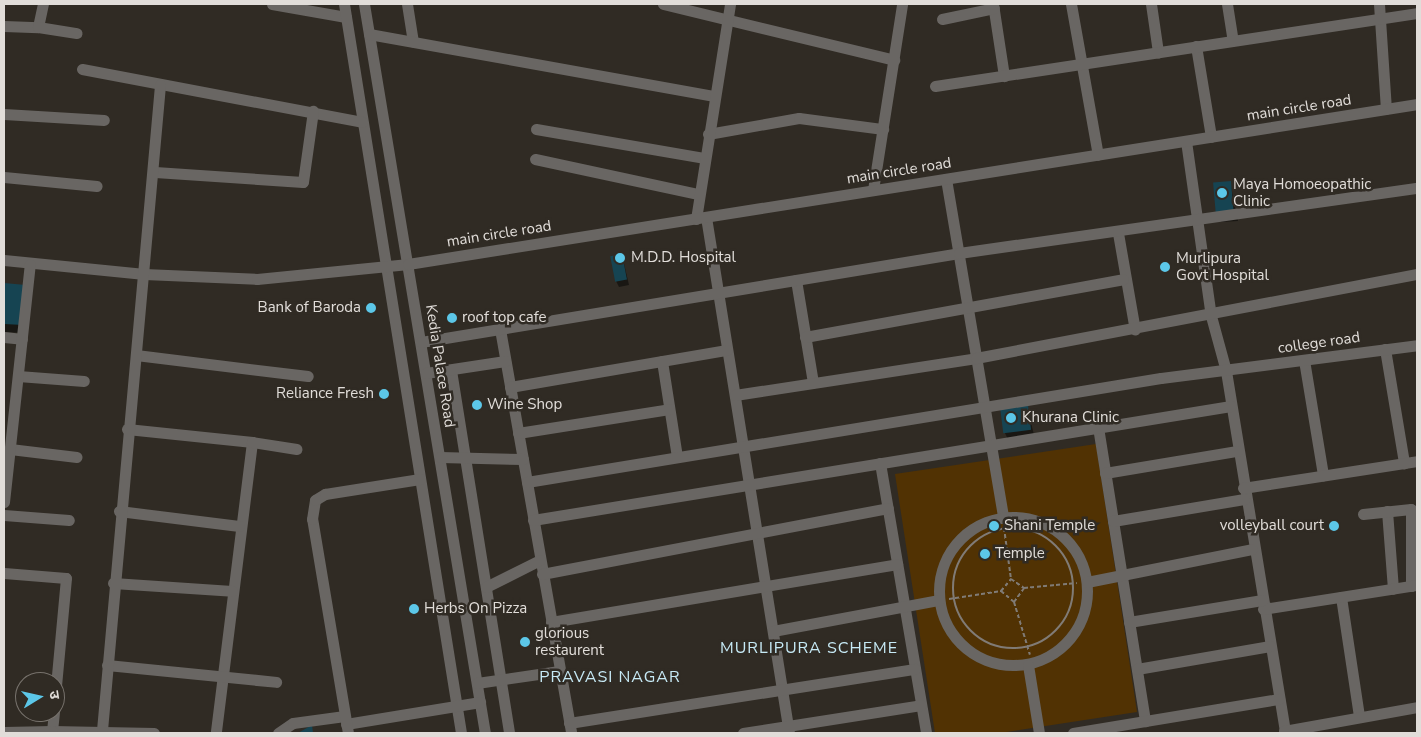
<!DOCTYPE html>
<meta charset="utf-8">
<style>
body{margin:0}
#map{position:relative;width:1421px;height:737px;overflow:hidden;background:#302b24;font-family:"Nunito Sans","Noto Sans Devanagari",sans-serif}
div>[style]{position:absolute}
.green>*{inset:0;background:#513203}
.shadow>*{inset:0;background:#0007}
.building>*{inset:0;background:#164452;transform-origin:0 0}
.path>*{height:2px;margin-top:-1px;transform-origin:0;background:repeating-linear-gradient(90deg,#807b76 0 4px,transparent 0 6.5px)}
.path>.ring{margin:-1px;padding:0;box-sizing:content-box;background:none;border:2px solid #807b76;border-radius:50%}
.minor>*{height:11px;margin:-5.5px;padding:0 5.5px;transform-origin:5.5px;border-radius:5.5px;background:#696663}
.minor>.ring{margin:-5.5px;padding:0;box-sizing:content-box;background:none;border:11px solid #696663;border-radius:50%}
.dots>*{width:14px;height:14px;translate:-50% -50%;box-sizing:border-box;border:2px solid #302b24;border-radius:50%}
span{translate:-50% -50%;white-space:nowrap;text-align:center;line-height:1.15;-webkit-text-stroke:5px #302b24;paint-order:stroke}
.street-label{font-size:15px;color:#e1ddd9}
.poi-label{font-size:15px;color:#e1ddd9}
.left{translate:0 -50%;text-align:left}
.right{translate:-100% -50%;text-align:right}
.neighbourhood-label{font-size:16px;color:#c7eaf6;letter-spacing:1px}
.frame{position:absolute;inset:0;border:5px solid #e1ddd9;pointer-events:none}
.north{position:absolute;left:15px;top:672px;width:50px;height:50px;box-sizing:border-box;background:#302b24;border:1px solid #77726c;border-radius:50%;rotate:81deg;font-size:14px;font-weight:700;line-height:20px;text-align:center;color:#e1ddd9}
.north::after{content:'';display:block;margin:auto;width:18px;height:22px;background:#5cc7e8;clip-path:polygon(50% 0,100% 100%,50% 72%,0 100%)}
</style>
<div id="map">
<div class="green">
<div style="clip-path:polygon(1096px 444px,1137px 712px,1000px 733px,935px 733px,895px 474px)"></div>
</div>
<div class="shadow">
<div style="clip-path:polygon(1230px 182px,1238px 221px,1221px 222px,1216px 214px)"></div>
<div style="clip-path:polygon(622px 255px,629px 285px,619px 287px,616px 281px)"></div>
<div style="clip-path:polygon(4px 284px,25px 286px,27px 333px,4px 332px)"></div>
<div style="clip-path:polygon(1027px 406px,1035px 439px,1009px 442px,1005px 433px)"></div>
</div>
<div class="building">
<div style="left:1231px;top:181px;width:32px;height:18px;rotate:85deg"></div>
<div style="left:622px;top:254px;width:26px;height:12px;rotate:79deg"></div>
<div style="clip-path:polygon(4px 283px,26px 285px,23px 325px,4px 324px)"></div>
<div style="left:1028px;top:405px;width:25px;height:28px;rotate:83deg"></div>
<div style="clip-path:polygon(312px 725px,313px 733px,298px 733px)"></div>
</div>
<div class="path">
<div style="left:1004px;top:528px;width:51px;rotate:82.2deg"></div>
<div style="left:1011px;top:579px;width:16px;rotate:35deg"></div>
<div class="ring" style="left:953px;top:528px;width:118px;height:118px"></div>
<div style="left:1001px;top:591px;width:16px;rotate:-50deg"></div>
<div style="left:949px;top:599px;width:53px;rotate:-8.7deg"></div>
<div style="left:1001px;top:591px;width:17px;rotate:40deg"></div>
<div style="left:1014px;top:602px;width:55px;rotate:73.2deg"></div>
<div style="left:1014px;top:602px;width:17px;rotate:-54deg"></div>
<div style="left:1024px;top:588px;width:53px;rotate:-5.4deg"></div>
</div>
<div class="minor">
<div style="left:272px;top:4px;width:75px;rotate:10deg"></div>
<div style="left:344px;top:4px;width:738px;rotate:80.88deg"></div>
<div style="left:364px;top:4px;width:739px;rotate:80.58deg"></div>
<div style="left:407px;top:4px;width:38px;rotate:81deg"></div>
<div style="left:663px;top:4px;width:238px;rotate:13.6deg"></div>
<div style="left:993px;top:4px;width:73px;rotate:81.3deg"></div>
<div style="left:1071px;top:4px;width:153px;rotate:79.9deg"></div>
<div style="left:1151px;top:4px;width:49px;rotate:81.7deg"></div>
<div style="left:1227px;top:4px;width:37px;rotate:81deg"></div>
<div style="left:1379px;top:4px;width:105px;rotate:86.2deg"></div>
<div style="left:942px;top:19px;width:53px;rotate:-11.9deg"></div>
<div style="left:4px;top:26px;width:34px;rotate:2deg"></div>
<div style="left:38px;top:27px;width:24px;rotate:-78deg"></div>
<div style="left:38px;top:27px;width:39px;rotate:9deg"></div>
<div style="left:369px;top:34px;width:351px;rotate:10.2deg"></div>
<div style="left:1196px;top:46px;width:92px;rotate:80.6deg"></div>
<div style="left:82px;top:69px;width:285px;rotate:10.7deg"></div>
<div style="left:935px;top:86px;width:487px;rotate:-8.6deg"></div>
<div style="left:4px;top:114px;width:100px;rotate:3.4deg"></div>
<div style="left:536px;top:129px;width:170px;rotate:9.8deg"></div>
<div style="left:708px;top:134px;width:92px;rotate:-10deg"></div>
<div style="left:799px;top:118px;width:85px;rotate:7.5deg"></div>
<div style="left:1186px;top:141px;width:177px;rotate:81.9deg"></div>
<div style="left:1211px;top:316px;width:57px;rotate:74.7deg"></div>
<div style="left:1226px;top:371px;width:367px;rotate:80.7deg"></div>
<div style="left:535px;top:159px;width:167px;rotate:12.1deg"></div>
<div style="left:155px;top:172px;width:148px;rotate:3.9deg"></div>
<div style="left:303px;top:182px;width:72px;rotate:-82deg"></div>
<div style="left:4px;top:177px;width:93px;rotate:5.5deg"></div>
<div style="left:946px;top:179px;width:343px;rotate:80.4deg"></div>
<div style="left:873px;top:190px;width:188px;rotate:-81.1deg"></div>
<div style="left:706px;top:217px;width:523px;rotate:80.86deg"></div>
<div style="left:696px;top:219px;width:218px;rotate:-81deg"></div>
<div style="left:1118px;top:233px;width:98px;rotate:80.1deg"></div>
<div style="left:4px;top:260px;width:141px;rotate:5.7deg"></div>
<div style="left:144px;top:274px;width:113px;rotate:2.5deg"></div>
<div style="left:257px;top:279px;width:152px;rotate:-5.7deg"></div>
<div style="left:408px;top:264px;width:1022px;rotate:-9.01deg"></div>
<div style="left:796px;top:280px;width:104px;rotate:80.6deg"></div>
<div style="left:500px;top:329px;width:410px;rotate:80deg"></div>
<div style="left:4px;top:337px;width:18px;rotate:6deg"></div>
<div style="left:805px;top:337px;width:323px;rotate:-10.3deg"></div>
<div style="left:421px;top:342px;width:545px;rotate:-9.39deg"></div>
<div style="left:959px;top:253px;width:463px;rotate:-8.1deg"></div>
<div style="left:1385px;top:349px;width:116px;rotate:80.5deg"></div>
<div style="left:136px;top:355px;width:173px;rotate:7deg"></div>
<div style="left:1304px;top:360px;width:117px;rotate:80.6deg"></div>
<div style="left:662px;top:361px;width:97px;rotate:81.1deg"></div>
<div style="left:451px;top:370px;width:368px;rotate:80.9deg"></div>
<div style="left:426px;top:373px;width:80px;rotate:-8.6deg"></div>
<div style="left:18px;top:376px;width:66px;rotate:4.3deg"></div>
<div style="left:510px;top:387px;width:220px;rotate:-9.7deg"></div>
<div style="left:735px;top:395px;width:244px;rotate:-8.7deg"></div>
<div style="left:976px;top:358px;width:449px;rotate:-10.8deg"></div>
<div style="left:1098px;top:427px;width:298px;rotate:80.9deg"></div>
<div style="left:127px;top:429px;width:126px;rotate:5.9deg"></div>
<div style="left:252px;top:442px;width:293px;rotate:97.1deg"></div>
<div style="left:518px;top:433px;width:153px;rotate:-9deg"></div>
<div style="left:252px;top:442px;width:45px;rotate:9deg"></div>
<div style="left:10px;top:449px;width:67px;rotate:6.8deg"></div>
<div style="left:440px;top:457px;width:83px;rotate:1.4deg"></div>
<div style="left:880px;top:463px;width:274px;rotate:80.3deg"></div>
<div style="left:1105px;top:473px;width:134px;rotate:-9.5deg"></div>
<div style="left:527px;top:482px;width:642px;rotate:-9.32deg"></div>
<div style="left:1161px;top:378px;width:258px;rotate:-7.3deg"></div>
<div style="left:1243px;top:488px;width:176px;rotate:-8.8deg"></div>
<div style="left:4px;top:502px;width:239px;rotate:-83.8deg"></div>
<div style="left:119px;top:511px;width:121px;rotate:7.1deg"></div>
<div style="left:1387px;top:511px;width:78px;rotate:85.6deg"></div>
<div style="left:1363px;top:514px;width:48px;rotate:-5.9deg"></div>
<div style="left:1411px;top:509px;width:77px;rotate:90deg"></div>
<div style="left:4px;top:515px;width:65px;rotate:4.4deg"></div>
<div class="ring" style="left:939px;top:517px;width:137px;height:137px"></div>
<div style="left:533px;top:520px;width:707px;rotate:-9.28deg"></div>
<div style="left:1113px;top:521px;width:133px;rotate:-9.5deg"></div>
<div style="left:4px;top:573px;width:62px;rotate:4.6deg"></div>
<div style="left:66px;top:578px;width:120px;rotate:95.3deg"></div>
<div style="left:542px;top:574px;width:352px;rotate:-10.8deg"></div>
<div style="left:1087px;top:582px;width:168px;rotate:-11.3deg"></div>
<div style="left:113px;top:583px;width:119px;rotate:3.8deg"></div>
<div style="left:486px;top:587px;width:60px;rotate:-26.6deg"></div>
<div style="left:1341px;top:597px;width:120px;rotate:81.4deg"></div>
<div style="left:1263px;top:609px;width:156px;rotate:-8.9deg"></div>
<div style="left:551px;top:622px;width:351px;rotate:-9.5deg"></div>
<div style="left:1129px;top:622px;width:135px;rotate:-9.4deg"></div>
<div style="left:773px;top:631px;width:169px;rotate:-10.6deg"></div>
<div style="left:107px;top:665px;width:170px;rotate:5.7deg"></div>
<div style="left:1028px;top:665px;width:69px;rotate:80.8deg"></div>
<div style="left:1137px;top:669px;width:135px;rotate:-9.8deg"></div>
<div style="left:477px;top:683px;width:83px;rotate:-8.3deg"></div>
<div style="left:54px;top:712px;width:19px;rotate:96deg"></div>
<div style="left:52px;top:731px;width:102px;rotate:1.1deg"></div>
<div style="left:569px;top:723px;width:350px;rotate:-8.9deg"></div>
<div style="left:346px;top:724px;width:136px;rotate:-9.3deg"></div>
<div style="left:102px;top:730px;width:648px;rotate:-84.86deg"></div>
<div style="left:1284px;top:731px;width:135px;rotate:-10.2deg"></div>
<div style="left:4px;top:732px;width:48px;rotate:-1.2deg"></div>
<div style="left:278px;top:733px;width:18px;rotate:-34deg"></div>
<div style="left:293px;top:723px;width:52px;rotate:-7.7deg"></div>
<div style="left:348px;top:733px;width:217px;rotate:-99.5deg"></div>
<div style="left:312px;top:519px;width:19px;rotate:-81deg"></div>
<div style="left:315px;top:500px;width:12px;rotate:-31deg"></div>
<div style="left:325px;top:494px;width:96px;rotate:-9deg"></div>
<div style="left:743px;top:733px;width:180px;rotate:-8.9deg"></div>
<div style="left:1073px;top:733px;width:209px;rotate:-9.4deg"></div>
</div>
<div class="dots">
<div style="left:1222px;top:193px;background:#5cc7e8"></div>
<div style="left:620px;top:258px;background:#5cc7e8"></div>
<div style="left:1165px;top:267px;background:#5cc7e8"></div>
<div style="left:371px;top:308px;background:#5cc7e8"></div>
<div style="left:452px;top:318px;background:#5cc7e8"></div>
<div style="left:384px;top:394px;background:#5cc7e8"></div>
<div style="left:477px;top:405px;background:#5cc7e8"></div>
<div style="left:1011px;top:418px;background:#5cc7e8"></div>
<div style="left:994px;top:526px;background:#5cc7e8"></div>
<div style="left:1334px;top:526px;background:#5cc7e8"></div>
<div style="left:985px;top:554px;background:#5cc7e8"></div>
<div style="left:414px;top:609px;background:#5cc7e8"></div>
<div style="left:525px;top:642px;background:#5cc7e8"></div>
</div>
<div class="street-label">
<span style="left:1299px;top:108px;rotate:-9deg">main circle road</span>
<span style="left:899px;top:171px;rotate:-9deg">main circle road</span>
<span style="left:499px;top:234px;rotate:-9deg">main circle road</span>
<span style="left:1319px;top:343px;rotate:-8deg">college road</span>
<span style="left:440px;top:366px;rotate:81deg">Kedia Palace Road</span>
</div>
<div class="poi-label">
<span class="left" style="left:1233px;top:193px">Maya Homoeopathic<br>Clinic</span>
<span class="left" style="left:631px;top:258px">M.D.D. Hospital</span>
<span class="left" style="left:1176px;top:267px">Murlipura<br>Govt Hospital</span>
<span class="right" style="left:361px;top:308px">Bank of Baroda</span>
<span class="left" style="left:462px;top:318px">roof top cafe</span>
<span class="right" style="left:374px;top:394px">Reliance Fresh</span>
<span class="left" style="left:487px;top:405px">Wine Shop</span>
<span class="left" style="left:1022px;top:418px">Khurana Clinic</span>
<span class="left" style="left:1004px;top:526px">Shani Temple</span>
<span class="right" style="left:1324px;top:526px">volleyball court</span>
<span class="left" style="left:995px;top:554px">Temple</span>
<span class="left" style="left:424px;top:609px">Herbs On Pizza</span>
<span class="left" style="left:535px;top:642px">glorious<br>restaurent</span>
</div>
<div class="neighbourhood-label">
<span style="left:809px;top:648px">MURLIPURA SCHEME</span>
<span style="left:610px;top:677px">PRAVASI NAGAR</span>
</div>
<div class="frame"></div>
<div class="north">उ</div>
</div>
